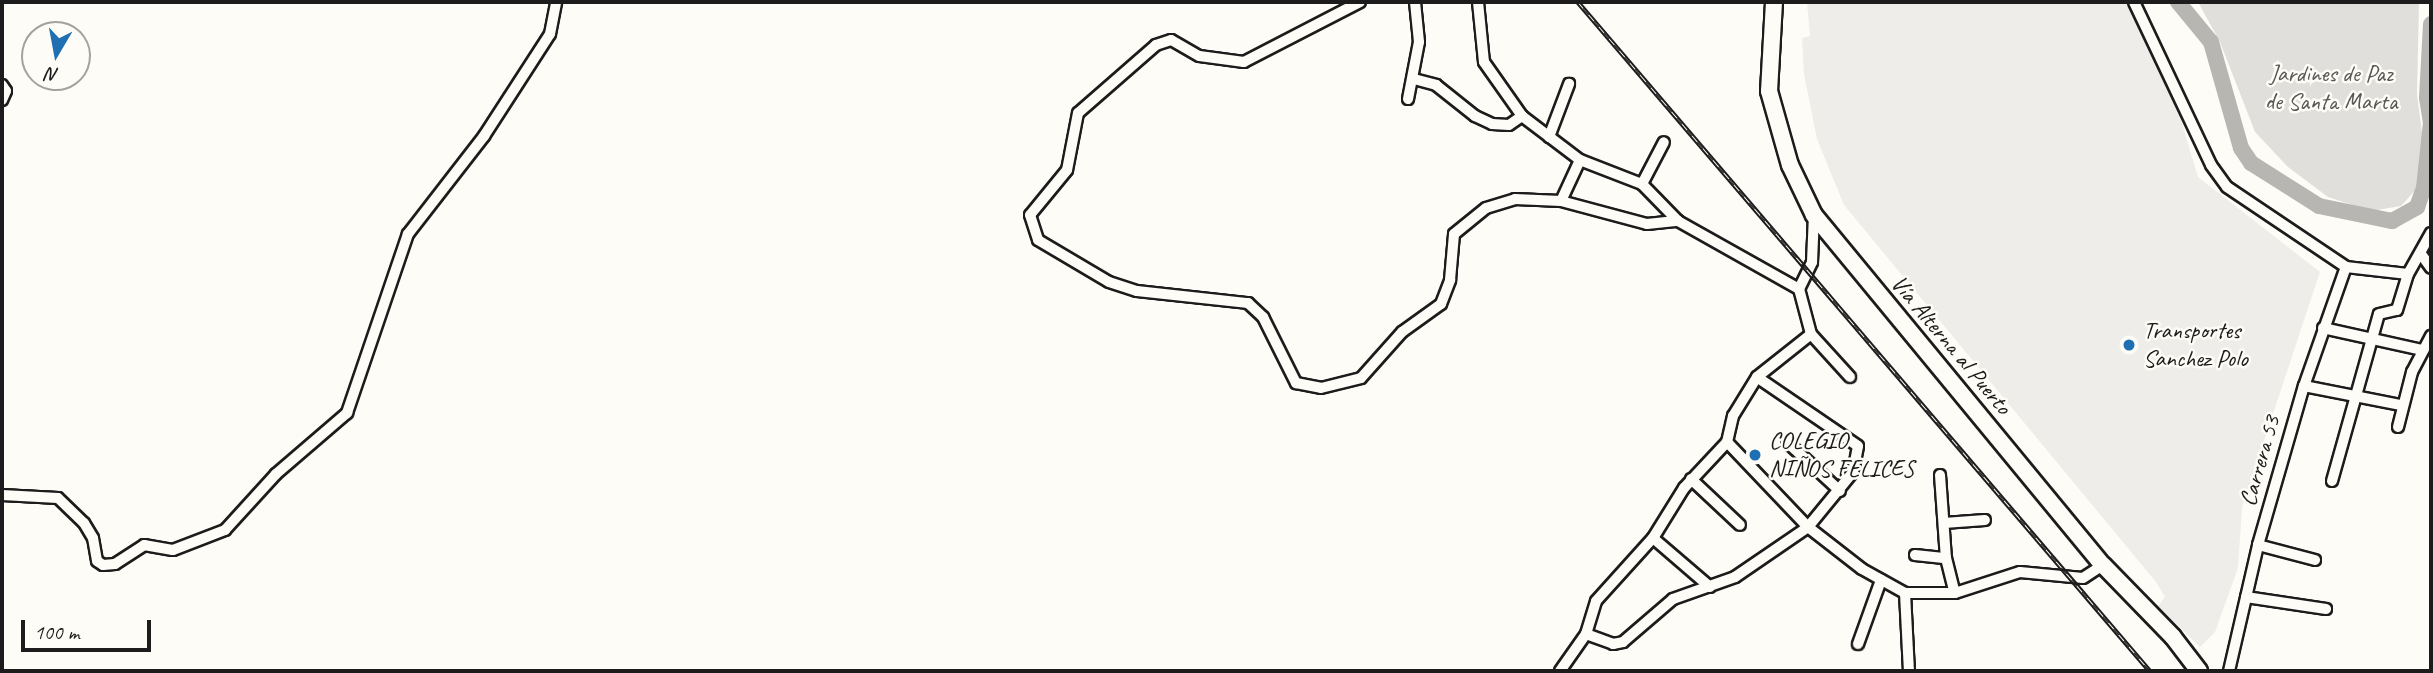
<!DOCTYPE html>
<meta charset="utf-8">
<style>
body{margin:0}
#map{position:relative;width:2433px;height:673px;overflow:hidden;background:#fdfcf7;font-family:Caveat,sans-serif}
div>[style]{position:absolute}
.built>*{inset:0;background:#eeede9}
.green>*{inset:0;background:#e0dfdb}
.river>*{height:16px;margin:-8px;padding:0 8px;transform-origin:8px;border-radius:8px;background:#b7b6b2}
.roads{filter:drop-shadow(2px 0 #1c1c1c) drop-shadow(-2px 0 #1c1c1c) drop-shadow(0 2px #1c1c1c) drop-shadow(0 -2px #1c1c1c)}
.minor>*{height:10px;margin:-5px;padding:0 5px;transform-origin:5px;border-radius:5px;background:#fdfcf7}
.primary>*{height:16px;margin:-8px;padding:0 8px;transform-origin:8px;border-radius:8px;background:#fdfcf7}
.rail>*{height:5px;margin-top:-2.5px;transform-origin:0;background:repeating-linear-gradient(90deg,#fdfcf7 0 8px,#1c1c1c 0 16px);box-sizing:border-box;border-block:2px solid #1c1c1c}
.dots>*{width:19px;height:19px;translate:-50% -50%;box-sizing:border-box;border:4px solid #fdfcf7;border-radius:50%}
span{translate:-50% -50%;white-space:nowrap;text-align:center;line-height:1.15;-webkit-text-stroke:5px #fdfcf7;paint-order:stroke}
.park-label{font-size:24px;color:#575655}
.poi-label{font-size:24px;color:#1c1c1c}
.left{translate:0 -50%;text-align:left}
.street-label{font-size:24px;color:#1c1c1c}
.frame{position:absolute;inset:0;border:4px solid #1c1c1c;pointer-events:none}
.north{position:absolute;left:21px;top:21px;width:70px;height:70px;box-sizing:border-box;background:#fdfcf7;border:2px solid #a3a29f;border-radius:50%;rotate:190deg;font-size:19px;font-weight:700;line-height:28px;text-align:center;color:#1c1c1c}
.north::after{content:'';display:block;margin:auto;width:24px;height:32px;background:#1f6fb2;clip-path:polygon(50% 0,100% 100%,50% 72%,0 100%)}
.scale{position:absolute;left:21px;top:620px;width:130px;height:32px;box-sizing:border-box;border:4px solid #1c1c1c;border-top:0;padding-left:9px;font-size:21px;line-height:24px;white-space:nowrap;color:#1c1c1c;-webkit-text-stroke:5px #fdfcf7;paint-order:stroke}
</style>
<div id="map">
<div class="built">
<div style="clip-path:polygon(1807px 2px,2127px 2px,2169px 81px,2198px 177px,2320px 272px,2242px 507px,2238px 568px,2215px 632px,2200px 647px,2158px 606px,2165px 597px,2156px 582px,1844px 205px,1817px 139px,1804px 74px,1802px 38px,1810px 36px)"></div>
</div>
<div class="green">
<div style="clip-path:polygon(2198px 2px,2419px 2px,2417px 94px,2426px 164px,2419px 186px,2401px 206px,2371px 211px,2328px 197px,2288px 167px,2255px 132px,2220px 42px)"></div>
</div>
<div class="river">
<div style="left:2178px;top:2px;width:52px;rotate:50.5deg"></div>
<div style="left:2211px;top:42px;width:110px;rotate:74.2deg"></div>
<div style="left:2241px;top:148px;width:18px;rotate:56deg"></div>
<div style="left:2251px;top:163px;width:80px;rotate:32.3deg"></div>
<div style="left:2319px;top:206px;width:75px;rotate:11.6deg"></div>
<div style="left:2392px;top:221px;width:29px;rotate:-29deg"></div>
<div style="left:2417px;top:207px;width:20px;rotate:-70deg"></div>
<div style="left:2424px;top:188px;width:65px;rotate:-83.9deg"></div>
<div style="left:2431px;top:123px;width:25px;rotate:-99deg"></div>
<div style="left:2427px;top:98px;width:74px;rotate:-86.9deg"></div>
</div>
<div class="roads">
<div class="minor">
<div style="left:1360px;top:2px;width:131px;rotate:152.7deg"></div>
<div style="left:1244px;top:62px;width:45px;rotate:-172.4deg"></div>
<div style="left:1199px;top:56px;width:32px;rotate:-150deg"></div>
<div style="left:1171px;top:40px;width:16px;rotate:162deg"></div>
<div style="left:1156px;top:45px;width:103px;rotate:138.9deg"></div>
<div style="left:1078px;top:113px;width:58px;rotate:100.9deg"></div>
<div style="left:1067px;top:170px;width:58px;rotate:129.4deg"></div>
<div style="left:1030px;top:215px;width:26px;rotate:72deg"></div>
<div style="left:1038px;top:240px;width:82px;rotate:30.6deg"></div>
<div style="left:1109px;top:282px;width:29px;rotate:18deg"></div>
<div style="left:1137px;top:291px;width:112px;rotate:6.2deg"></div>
<div style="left:1248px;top:303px;width:21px;rotate:43deg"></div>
<div style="left:1263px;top:317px;width:74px;rotate:63.4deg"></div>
<div style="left:1296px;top:383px;width:25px;rotate:11deg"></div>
<div style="left:1321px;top:388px;width:41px;rotate:-14deg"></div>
<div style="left:1361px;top:378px;width:62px;rotate:-48.3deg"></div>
<div style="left:1402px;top:332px;width:48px;rotate:-35.7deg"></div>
<div style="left:1441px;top:304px;width:26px;rotate:-69deg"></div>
<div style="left:1450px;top:280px;width:46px;rotate:-85deg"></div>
<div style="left:1454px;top:234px;width:41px;rotate:-39.1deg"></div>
<div style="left:1486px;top:208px;width:30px;rotate:-17deg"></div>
<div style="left:1515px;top:199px;width:46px;rotate:2.5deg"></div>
<div style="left:1561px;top:201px;width:89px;rotate:15deg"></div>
<div style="left:1647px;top:224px;width:31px;rotate:-6deg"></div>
<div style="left:1478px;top:2px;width:60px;rotate:84.3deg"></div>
<div style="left:1484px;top:62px;width:66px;rotate:54.9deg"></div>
<div style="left:1522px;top:116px;width:73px;rotate:37.2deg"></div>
<div style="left:1580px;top:160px;width:66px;rotate:21.2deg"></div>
<div style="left:1642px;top:184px;width:52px;rotate:45.8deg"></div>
<div style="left:1678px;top:221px;width:139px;rotate:29.3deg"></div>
<div style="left:2134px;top:2px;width:180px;rotate:64.7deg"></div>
<div style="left:2211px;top:165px;width:27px;rotate:54deg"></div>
<div style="left:2227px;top:187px;width:143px;rotate:33.9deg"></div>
<div style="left:2346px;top:267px;width:62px;rotate:6.4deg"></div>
<div style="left:2408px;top:274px;width:47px;rotate:-60.7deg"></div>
<div style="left:1414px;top:79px;width:23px;rotate:15deg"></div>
<div style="left:1436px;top:85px;width:50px;rotate:38.5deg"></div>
<div style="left:1475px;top:116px;width:19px;rotate:25deg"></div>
<div style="left:1492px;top:124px;width:17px;rotate:3deg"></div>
<div style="left:1509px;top:125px;width:16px;rotate:-35deg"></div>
<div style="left:2px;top:85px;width:7px;rotate:56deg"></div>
<div style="left:6px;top:91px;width:10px;rotate:114deg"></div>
<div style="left:1408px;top:99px;width:58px;rotate:-79.1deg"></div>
<div style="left:1419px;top:42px;width:40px;rotate:-95.7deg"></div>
<div style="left:1549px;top:137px;width:57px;rotate:-69.3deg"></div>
<div style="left:1642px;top:184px;width:47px;rotate:-62.4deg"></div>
<div style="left:1561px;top:201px;width:45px;rotate:-65.1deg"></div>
<div style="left:2421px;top:254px;width:17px;rotate:54deg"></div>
<div style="left:2323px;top:328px;width:101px;rotate:12.5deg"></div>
<div style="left:1811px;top:334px;width:58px;rotate:47.8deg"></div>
<div style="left:2304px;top:386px;width:99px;rotate:11.1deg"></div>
<div style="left:2398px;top:427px;width:57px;rotate:-75.7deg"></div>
<div style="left:2412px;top:372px;width:41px;rotate:-62.2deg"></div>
<div style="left:1727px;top:442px;width:117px;rotate:46.4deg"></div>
<div style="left:1808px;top:527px;width:68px;rotate:37.9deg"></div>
<div style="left:1862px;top:569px;width:49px;rotate:29.2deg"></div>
<div style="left:1905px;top:593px;width:50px"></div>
<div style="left:1955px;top:593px;width:68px;rotate:-17.9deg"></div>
<div style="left:2020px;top:572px;width:63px;rotate:5.4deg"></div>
<div style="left:2083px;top:578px;width:24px;rotate:-33deg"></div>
<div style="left:1787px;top:442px;width:72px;rotate:42.8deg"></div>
<div style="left:1940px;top:475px;width:83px;rotate:85.9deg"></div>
<div style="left:1946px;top:558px;width:36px;rotate:76deg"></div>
<div style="left:1691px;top:479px;width:67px;rotate:43.2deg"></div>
<div style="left:2332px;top:481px;width:173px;rotate:-74.3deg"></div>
<div style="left:2379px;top:314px;width:18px;rotate:-13deg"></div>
<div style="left:2397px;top:310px;width:38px;rotate:-73deg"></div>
<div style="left:2px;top:495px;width:56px;rotate:3.1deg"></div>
<div style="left:58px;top:498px;width:36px;rotate:44deg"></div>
<div style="left:84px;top:523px;width:17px;rotate:59deg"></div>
<div style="left:93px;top:538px;width:23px;rotate:80deg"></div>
<div style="left:97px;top:561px;width:7px;rotate:34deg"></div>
<div style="left:103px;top:565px;width:12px;rotate:-5deg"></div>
<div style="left:115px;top:564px;width:35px;rotate:-33deg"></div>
<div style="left:144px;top:545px;width:29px;rotate:10deg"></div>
<div style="left:173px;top:550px;width:56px;rotate:-21deg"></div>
<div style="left:225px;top:530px;width:76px;rotate:-47.7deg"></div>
<div style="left:276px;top:474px;width:94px;rotate:-40.7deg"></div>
<div style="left:347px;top:413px;width:189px;rotate:-71.2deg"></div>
<div style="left:408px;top:234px;width:124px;rotate:-52.2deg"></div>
<div style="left:484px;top:136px;width:121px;rotate:-57.1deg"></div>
<div style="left:550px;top:34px;width:33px;rotate:-79deg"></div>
<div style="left:1944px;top:523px;width:41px;rotate:-4.2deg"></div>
<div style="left:1653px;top:538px;width:75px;rotate:40.7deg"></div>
<div style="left:2258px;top:545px;width:59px;rotate:14.7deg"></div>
<div style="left:1915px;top:555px;width:31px;rotate:6deg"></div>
<div style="left:1905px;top:593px;width:78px;rotate:87.1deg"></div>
<div style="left:2246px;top:597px;width:81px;rotate:8.5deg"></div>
<div style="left:1586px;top:634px;width:29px;rotate:20deg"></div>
<div style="left:1613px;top:644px;width:10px;rotate:-11deg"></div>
<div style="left:1623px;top:642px;width:66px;rotate:-40.7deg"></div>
<div style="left:1673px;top:599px;width:66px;rotate:-19.5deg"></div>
<div style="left:1735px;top:577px;width:88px;rotate:-34.4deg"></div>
<div style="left:1808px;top:527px;width:71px;rotate:-50.7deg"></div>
<div style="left:1853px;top:472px;width:26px;rotate:-79deg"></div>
<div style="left:1858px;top:446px;width:122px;rotate:-145.7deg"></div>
<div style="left:1858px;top:644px;width:68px;rotate:-70.2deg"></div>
<div style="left:1560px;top:671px;width:45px;rotate:-54.9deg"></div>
<div style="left:1586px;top:634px;width:34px;rotate:-73deg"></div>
<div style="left:1596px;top:601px;width:85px;rotate:-47.9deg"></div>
<div style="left:1653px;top:538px;width:59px;rotate:-58.2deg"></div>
<div style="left:1684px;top:488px;width:63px;rotate:-46.9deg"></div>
<div style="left:1727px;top:442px;width:27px;rotate:-77deg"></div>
<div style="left:1733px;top:416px;width:46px;rotate:-58.4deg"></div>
<div style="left:1757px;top:377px;width:69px;rotate:-38.5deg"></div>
<div style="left:1811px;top:334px;width:47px;rotate:-104.9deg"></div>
<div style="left:1799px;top:289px;width:30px;rotate:-64deg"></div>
<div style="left:1812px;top:262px;width:47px;rotate:-87.6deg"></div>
<div style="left:2229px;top:671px;width:129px;rotate:-77deg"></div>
<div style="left:2258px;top:545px;width:166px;rotate:-73.9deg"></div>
<div style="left:2304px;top:386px;width:126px;rotate:-70.6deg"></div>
</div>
<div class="primary">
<div style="left:1774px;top:2px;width:89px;rotate:93.2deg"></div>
<div style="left:1769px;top:91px;width:77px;rotate:74.2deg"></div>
<div style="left:1790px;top:165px;width:55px;rotate:64.4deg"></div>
<div style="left:1814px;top:215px;width:454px;rotate:50.5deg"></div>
<div style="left:2103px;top:565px;width:100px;rotate:45.8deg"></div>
<div style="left:2173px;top:637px;width:43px;rotate:52.6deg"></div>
</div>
</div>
<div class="rail">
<div style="left:1578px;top:2px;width:880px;rotate:49.47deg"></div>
</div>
<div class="dots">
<div style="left:2129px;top:345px;background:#1f6fb2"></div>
<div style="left:1755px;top:455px;background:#1f6fb2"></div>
</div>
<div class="park-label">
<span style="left:2331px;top:88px">Jardines de Paz<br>de Santa Marta</span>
</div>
<div class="poi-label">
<span class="left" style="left:2143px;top:345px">Transportes<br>Sanchez Polo</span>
<span class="left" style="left:1769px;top:455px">COLEGIO<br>NIÑOS FELICES</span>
</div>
<div class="street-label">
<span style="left:1951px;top:345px;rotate:50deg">Vía Alterna al Puerto</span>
<span style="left:2260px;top:461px;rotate:-74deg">Carrera 53</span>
</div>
<div class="frame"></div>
<div class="north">N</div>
<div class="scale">100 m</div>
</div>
